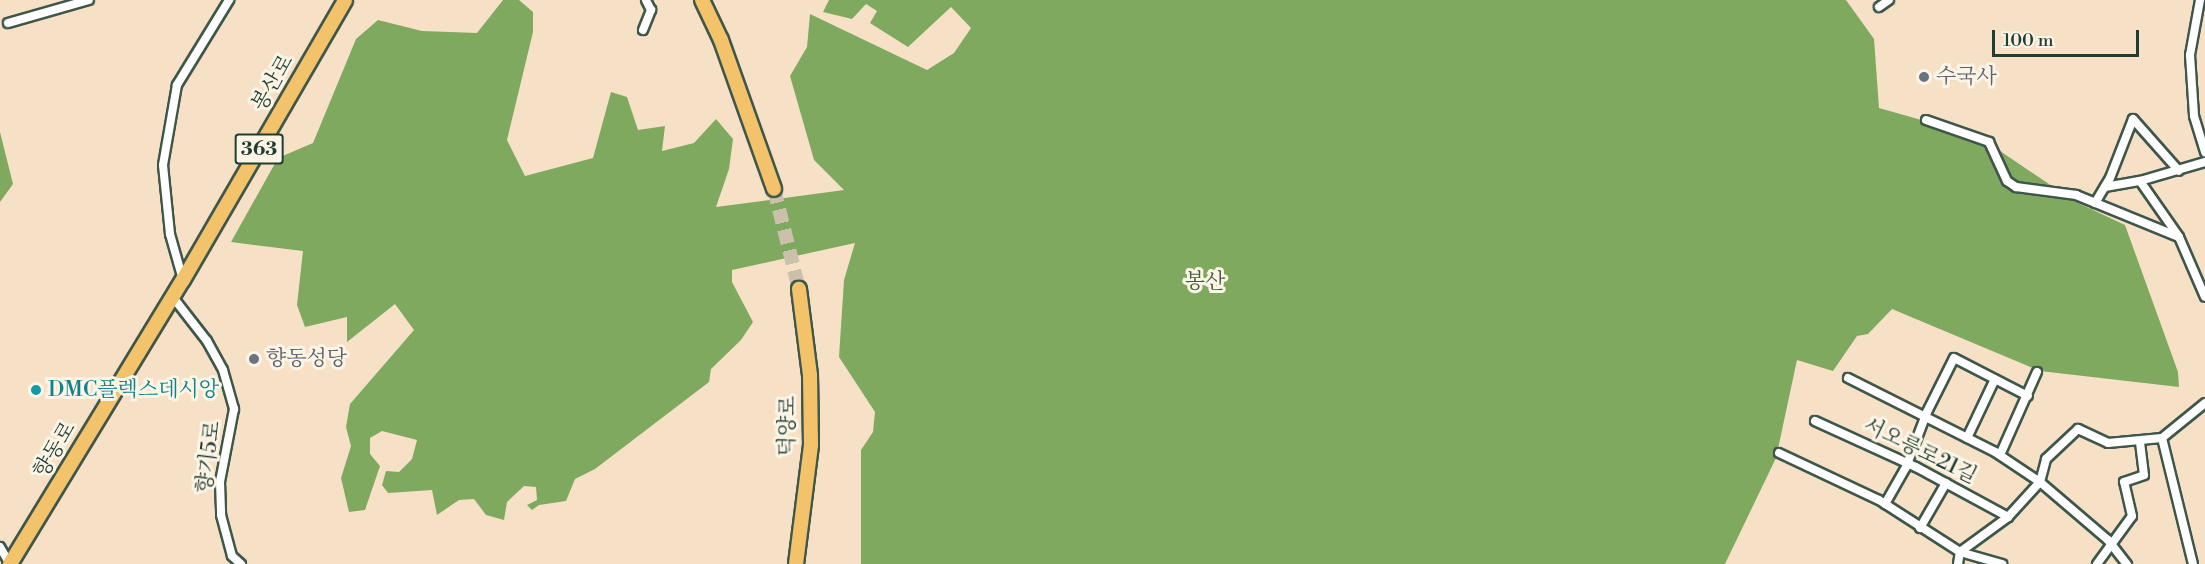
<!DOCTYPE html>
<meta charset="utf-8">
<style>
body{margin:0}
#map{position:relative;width:2205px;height:564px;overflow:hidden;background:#f6e1c7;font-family:"Libre Bodoni","Noto Serif KR",serif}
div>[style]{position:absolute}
.forest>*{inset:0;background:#80a960}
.primary-tunnel>*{height:14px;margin-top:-7px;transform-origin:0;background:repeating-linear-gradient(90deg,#cbc0aa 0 14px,transparent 0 21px)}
.roads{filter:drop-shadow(2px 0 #3f564a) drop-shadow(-2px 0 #3f564a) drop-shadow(0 2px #3f564a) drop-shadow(0 -2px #3f564a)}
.minor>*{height:8px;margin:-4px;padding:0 4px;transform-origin:4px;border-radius:4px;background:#fff}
.primary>*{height:14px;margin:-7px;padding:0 7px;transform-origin:7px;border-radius:7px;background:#f2c36a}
.dots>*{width:16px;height:16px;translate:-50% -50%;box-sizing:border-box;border:3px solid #fcf5e5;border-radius:50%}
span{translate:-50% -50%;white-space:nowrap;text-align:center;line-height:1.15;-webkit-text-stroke:6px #fcf5e5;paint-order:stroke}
.shield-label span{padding:2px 4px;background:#fcf5e5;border:2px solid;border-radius:4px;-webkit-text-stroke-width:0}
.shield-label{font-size:20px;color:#1f3d34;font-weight:700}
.worship-label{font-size:21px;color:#5b616d}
.left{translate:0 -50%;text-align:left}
.street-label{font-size:21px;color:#1f3d34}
.park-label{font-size:21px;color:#3f5e42}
.culture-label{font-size:21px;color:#0d838f}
.scale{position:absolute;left:1992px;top:30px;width:147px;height:27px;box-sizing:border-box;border:3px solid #1f3d34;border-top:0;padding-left:8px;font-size:18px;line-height:21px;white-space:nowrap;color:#1f3d34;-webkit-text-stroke:4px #fcf5e5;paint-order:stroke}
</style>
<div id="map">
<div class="forest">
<div style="clip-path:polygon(503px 0,519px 0,533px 12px,533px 32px,507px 140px,525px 176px,593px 158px,611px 92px,627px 97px,638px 130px,665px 126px,662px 151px,694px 143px,716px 119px,733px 139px,729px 169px,716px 207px,844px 190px,814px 160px,790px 76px,807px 47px,810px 14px,927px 70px,954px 53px,971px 28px,951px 7px,908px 47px,870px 23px,877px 11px,866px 4px,852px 19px,823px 12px,829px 0,1846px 0,1874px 39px,1879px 108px,1978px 136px,2074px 201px,2125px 225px,2178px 372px,2179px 387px,2040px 371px,1892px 309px,1868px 334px,1857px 336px,1833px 371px,1797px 360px,1776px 458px,1725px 564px,861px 564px,861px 450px,873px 432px,875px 412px,839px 357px,844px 280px,855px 243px,732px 270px,732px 282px,753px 322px,741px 340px,711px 369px,709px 382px,595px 469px,575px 479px,566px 501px,539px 505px,532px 510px,527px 505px,537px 500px,536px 487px,524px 486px,507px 502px,504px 520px,486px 515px,474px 499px,459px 500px,437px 515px,432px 490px,388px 493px,382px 485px,386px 471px,399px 472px,412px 459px,417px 440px,382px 431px,370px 438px,370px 454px,380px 466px,365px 510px,349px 512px,341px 478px,351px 446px,346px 427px,350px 404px,414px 330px,395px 304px,347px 342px,347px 317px,305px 327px,297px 305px,303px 251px,231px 242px,278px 158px,313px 143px,356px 39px,378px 20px,422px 31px,477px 33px)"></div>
<div style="clip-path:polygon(0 132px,13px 184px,0 202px)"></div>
</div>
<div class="primary-tunnel">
<div style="left:774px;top:189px;width:103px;rotate:76deg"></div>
</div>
<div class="roads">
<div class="minor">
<div style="left:2200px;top:0;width:56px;rotate:100.3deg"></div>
<div style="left:2190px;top:55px;width:61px;rotate:86.2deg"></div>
<div style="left:2194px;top:116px;width:38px;rotate:73deg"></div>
<div style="left:1879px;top:7px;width:12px;rotate:-35deg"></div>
<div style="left:8px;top:23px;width:84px;rotate:-15.9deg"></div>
<div style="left:643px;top:30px;width:22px;rotate:-68deg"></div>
<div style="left:651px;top:10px;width:11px;rotate:-117deg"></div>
<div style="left:1926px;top:120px;width:67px;rotate:19.2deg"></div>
<div style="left:1989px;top:142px;width:43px;rotate:65.2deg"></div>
<div style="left:2007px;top:181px;width:11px;rotate:34deg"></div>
<div style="left:2016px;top:187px;width:61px;rotate:7.6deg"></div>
<div style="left:2076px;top:195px;width:111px;rotate:22.2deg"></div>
<div style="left:2140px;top:181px;width:68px;rotate:55.1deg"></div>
<div style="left:2179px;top:237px;width:65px;rotate:66.6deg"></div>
<div style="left:2105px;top:187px;width:36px;rotate:-10deg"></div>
<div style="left:2140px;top:181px;width:68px;rotate:-16.3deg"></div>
<div style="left:2095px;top:203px;width:29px;rotate:-59deg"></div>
<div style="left:2110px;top:178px;width:63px;rotate:-68.7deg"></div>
<div style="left:2133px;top:119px;width:69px;rotate:48.5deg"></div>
<div style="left:183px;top:280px;width:48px;rotate:-105.8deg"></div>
<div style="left:170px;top:234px;width:69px;rotate:-95.8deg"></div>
<div style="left:163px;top:165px;width:81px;rotate:-80.1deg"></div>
<div style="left:177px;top:85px;width:100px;rotate:-58.5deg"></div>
<div style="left:172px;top:296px;width:57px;rotate:52.1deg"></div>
<div style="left:207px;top:341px;width:33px;rotate:61deg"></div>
<div style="left:223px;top:370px;width:41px;rotate:74.2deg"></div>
<div style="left:234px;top:409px;width:74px;rotate:100.9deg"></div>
<div style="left:220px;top:482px;width:33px;rotate:88deg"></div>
<div style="left:221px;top:515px;width:42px;rotate:75deg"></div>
<div style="left:232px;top:556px;width:12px;rotate:42deg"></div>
<div style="left:1848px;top:378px;width:165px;rotate:26.7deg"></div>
<div style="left:1995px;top:452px;width:54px;rotate:33.7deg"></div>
<div style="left:2040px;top:482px;width:89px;rotate:40.5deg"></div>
<div style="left:2108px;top:540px;width:31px;rotate:52deg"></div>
<div style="left:1815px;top:421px;width:111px;rotate:24.5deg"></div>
<div style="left:1916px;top:467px;width:105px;rotate:28.5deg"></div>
<div style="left:1967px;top:438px;width:65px;rotate:-64.6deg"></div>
<div style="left:2162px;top:438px;width:130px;rotate:76.2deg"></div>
<div style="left:1779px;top:453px;width:110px;rotate:25.2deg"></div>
<div style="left:1879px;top:500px;width:96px;rotate:32.7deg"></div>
<div style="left:1960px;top:552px;width:44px;rotate:15.9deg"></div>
<div style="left:2000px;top:455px;width:91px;rotate:-66deg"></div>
<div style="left:1885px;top:504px;width:43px;rotate:-60.4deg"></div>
<div style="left:1906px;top:467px;width:59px;rotate:-69.1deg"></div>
<div style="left:1927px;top:412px;width:60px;rotate:-63.4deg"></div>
<div style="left:1954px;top:358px;width:83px;rotate:27.2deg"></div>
<div style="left:1920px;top:528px;width:52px;rotate:-60deg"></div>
<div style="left:0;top:547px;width:20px;rotate:60deg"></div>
<div style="left:1958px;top:564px;width:12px;rotate:-81deg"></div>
<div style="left:1960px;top:552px;width:59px;rotate:-36.1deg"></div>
<div style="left:2008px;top:517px;width:47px;rotate:-47.6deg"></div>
<div style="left:2040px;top:482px;width:24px;rotate:-75deg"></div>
<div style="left:2046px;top:459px;width:44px;rotate:-43.2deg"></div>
<div style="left:2078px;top:429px;width:33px;rotate:25deg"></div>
<div style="left:2108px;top:443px;width:54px;rotate:-5.3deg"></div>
<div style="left:2162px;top:438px;width:55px;rotate:-39.1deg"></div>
<div style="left:2097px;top:564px;width:59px;rotate:-53.9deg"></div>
<div style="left:2132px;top:516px;width:35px;rotate:-103deg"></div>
<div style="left:2124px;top:482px;width:21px;rotate:-19deg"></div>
<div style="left:2144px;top:475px;width:34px;rotate:-97deg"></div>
</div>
<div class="primary">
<div style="left:702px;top:0;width:44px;rotate:64.6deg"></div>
<div style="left:721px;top:40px;width:158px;rotate:70.4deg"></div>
<div style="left:10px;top:564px;width:333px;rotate:-58.7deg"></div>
<div style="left:183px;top:280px;width:323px;rotate:-59.9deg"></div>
<div style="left:796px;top:564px;width:120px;rotate:-82.8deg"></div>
<div style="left:811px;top:445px;width:70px;rotate:-90.8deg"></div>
<div style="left:810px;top:375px;width:87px;rotate:-97.3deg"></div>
</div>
</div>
<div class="dots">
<div style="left:1924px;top:77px;background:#6b7280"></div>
<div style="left:254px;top:359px;background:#6b7280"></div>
<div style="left:36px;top:390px;background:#0f9aa8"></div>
</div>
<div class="shield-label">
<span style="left:259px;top:149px">363</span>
</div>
<div class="worship-label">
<span class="left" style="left:1936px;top:77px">수국사</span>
<span class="left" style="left:266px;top:359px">향동성당</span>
</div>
<div class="street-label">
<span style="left:273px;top:83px;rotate:-60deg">봉산로</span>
<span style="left:788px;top:426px;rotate:-89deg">덕양로</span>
<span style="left:55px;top:450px;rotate:-59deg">향동로</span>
<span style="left:1920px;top:451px;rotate:26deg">서오릉로21길</span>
<span style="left:209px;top:457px;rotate:-83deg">향기5로</span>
</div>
<div class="park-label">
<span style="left:1205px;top:282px">봉산</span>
</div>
<div class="culture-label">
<span class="left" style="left:48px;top:390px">DMC플렉스데시앙</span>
</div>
<div class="scale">100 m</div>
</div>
